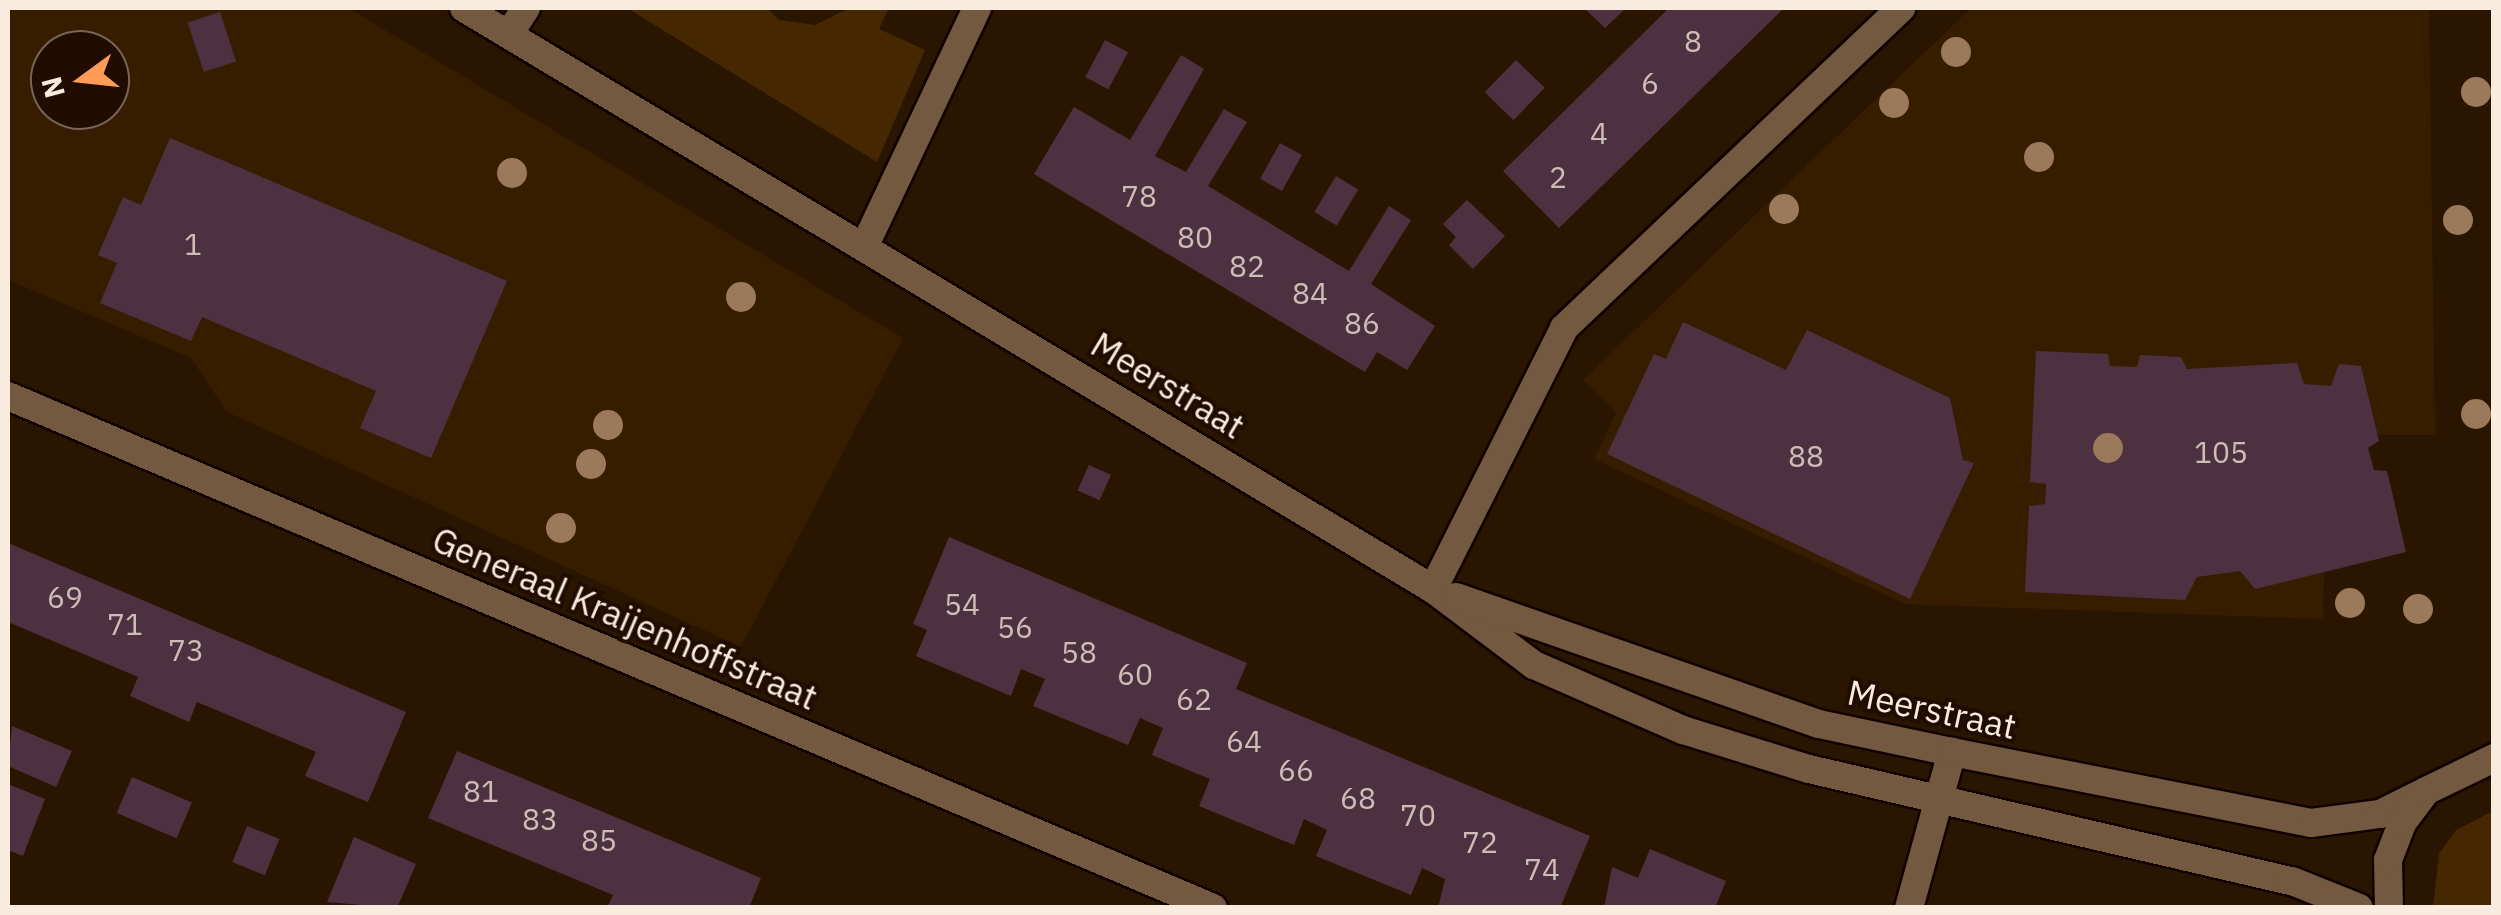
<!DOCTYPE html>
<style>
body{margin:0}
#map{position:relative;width:2501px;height:915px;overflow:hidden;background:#2a1500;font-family:"IBM Plex Sans",sans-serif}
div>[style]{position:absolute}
.built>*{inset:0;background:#371d00}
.green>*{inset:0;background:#452801}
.building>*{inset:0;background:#4e3141;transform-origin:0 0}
.roads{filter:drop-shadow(2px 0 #110200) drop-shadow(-2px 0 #110200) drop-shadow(0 2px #110200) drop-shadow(0 -2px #110200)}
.minor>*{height:28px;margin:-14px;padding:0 14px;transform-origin:14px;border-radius:14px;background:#725940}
.tertiary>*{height:28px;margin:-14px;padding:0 14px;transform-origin:14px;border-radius:14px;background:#725940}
.trees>*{width:30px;height:30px;margin:-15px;border-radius:50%;background:#9a7a5a}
span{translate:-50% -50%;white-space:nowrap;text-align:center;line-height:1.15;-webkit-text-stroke:8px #200c00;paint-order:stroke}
.number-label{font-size:30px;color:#cebcb6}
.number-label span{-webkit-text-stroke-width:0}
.street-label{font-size:35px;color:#f9ebdd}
.frame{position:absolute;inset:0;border:10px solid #f9ebdd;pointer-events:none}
.north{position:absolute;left:30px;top:30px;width:100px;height:100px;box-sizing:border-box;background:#200c00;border:2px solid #776558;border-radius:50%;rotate:255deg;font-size:28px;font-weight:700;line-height:40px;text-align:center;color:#f9ebdd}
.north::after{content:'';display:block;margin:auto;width:35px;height:45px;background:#fe9c57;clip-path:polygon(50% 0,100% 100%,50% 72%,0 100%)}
</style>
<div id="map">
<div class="built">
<div style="clip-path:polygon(evenodd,8px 8px,348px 8px,903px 338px,741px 647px,227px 412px,191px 358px,8px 280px,8px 8px,50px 50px,110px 50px,110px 110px,50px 110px,50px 50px)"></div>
<div style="clip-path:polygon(1971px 8px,2429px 8px,2435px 435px,2327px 435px,2323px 619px,1905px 604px,1594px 459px,1616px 413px,1583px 380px)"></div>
</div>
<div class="green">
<div style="clip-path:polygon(627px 8px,767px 8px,779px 20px,815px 25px,849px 8px,889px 8px,879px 29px,925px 50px,877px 162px)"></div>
<div style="clip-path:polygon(2493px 811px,2493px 907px,2433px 907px,2439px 854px,2456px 830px)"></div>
</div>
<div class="building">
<div style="clip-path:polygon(1584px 8px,1626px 8px,1605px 28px)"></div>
<div style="clip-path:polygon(1669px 8px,1784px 8px,1559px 228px,1503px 171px)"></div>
<div style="left:220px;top:12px;width:52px;height:34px;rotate:72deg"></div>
<div style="left:1105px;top:40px;width:26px;height:42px;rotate:28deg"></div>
<div style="clip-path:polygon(1181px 55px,1204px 69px,1155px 156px,1186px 172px,1224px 109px,1247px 122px,1208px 186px,1349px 271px,1389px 206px,1411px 220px,1371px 284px,1435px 326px,1407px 370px,1377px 352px,1365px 372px,1034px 174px,1074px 107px,1130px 140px)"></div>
<div style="left:1516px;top:60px;width:40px;height:45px;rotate:44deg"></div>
<div style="clip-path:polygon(170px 138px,507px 281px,431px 458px,360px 428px,376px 391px,202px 317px,191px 341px,100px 303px,117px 263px,98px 255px,123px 197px,141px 205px)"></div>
<div style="left:1280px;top:143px;width:25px;height:41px;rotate:29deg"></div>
<div style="left:1336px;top:176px;width:26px;height:42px;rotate:31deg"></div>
<div style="clip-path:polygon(1467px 200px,1505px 236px,1473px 269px,1449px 245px,1456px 237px,1443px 224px)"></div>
<div style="clip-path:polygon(1683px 322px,1786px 370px,1807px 330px,1950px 398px,1963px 460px,1974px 463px,1910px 599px,1607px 454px,1654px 354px,1666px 359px)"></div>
<div style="clip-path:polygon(2036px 351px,2108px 354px,2110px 366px,2137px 367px,2140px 355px,2181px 357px,2187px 369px,2297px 363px,2304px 384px,2331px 386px,2339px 364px,2361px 366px,2379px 441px,2368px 448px,2374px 470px,2387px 471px,2406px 552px,2255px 589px,2240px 571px,2197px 577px,2185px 600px,2025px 592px,2029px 506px,2045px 504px,2046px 484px,2030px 482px)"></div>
<div style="left:1089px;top:465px;width:24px;height:28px;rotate:24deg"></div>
<div style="clip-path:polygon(949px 537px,1247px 663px,1236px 689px,1590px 836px,1560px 908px,1438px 908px,1445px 879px,1422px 868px,1411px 895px,1316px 856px,1327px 830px,1304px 819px,1294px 845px,1199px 806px,1210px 779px,1152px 755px,1163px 728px,1140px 718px,1128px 745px,1033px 706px,1045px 679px,1021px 669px,1011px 696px,916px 656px,927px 630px,913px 624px)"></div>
<div style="clip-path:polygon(8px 543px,406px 712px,368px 802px,305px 776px,316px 752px,197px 702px,189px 722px,130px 696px,138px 677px,8px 622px)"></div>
<div style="clip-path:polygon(12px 726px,72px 751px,56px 787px,8px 766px)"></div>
<div style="clip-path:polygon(457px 751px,761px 878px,749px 908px,607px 908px,613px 895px,428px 818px)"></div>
<div style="left:132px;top:777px;width:65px;height:39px;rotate:23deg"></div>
<div style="clip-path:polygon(8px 784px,45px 799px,23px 856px,8px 850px)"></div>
<div style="left:247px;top:826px;width:35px;height:39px;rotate:22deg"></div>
<div style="clip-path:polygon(354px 837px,416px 864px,397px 908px,327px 902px)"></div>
<div style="clip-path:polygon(1650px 849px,1726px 881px,1715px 908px,1604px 908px,1612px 867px,1638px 878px)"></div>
</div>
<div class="roads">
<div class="minor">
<div style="left:509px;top:34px;width:31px;rotate:-57deg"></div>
<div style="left:865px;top:245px;width:262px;rotate:-64.7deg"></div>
<div style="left:8px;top:396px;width:1309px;rotate:23.02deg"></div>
<div style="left:1433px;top:589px;width:292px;rotate:-63.3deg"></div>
<div style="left:1564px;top:328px;width:465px;rotate:-43.5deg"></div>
<div style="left:1909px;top:908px;width:162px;rotate:-74.6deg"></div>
</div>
<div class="tertiary">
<div style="left:464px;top:8px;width:1130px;rotate:30.95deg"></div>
<div style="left:1433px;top:589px;width:126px;rotate:37deg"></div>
<div style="left:1534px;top:665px;width:163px;rotate:23.6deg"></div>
<div style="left:1683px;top:730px;width:132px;rotate:17.2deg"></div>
<div style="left:1809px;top:769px;width:496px;rotate:13.1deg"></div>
<div style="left:2292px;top:881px;width:72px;rotate:21.9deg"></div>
<div style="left:1456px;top:597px;width:385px;rotate:19.3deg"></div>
<div style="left:1819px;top:724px;width:136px;rotate:11.9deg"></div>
<div style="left:1952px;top:752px;width:366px;rotate:11.2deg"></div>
<div style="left:2311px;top:823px;width:70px;rotate:-7.4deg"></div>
<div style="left:2380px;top:814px;width:51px;rotate:-26.6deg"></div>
<div style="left:2389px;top:908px;width:48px;rotate:-91.2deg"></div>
<div style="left:2388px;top:860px;width:40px;rotate:-69deg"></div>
<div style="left:2402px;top:823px;width:40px;rotate:-53deg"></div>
<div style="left:2426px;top:791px;width:76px;rotate:-25.9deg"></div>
</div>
</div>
<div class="trees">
<div style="left:1956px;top:52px"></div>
<div style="left:2476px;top:92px"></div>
<div style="left:1894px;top:103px"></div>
<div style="left:2039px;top:157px"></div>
<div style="left:512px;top:173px"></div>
<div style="left:1784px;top:209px"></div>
<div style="left:2458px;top:220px"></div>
<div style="left:741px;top:297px"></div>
<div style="left:2476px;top:414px"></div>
<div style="left:608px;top:425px"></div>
<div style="left:2108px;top:448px"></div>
<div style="left:591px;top:464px"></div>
<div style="left:561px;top:528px"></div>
<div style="left:2350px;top:603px"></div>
<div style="left:2418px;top:609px"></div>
</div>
<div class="number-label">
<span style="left:1693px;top:41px">8</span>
<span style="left:1650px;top:83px">6</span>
<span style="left:1599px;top:133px">4</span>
<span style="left:1558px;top:177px">2</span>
<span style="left:1139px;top:196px">78</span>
<span style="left:1195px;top:237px">80</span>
<span style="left:193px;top:244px">1</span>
<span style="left:1247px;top:266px">82</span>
<span style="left:1310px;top:293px">84</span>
<span style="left:1362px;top:323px">86</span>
<span style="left:2221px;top:452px">105</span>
<span style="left:1806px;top:456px">88</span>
<span style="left:65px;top:597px">69</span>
<span style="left:962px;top:604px">54</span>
<span style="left:125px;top:624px">71</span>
<span style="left:1015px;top:627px">56</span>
<span style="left:186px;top:650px">73</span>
<span style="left:1079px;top:652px">58</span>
<span style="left:1135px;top:674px">60</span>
<span style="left:1194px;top:699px">62</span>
<span style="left:1244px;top:741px">64</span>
<span style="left:1296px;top:770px">66</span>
<span style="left:481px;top:791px">81</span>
<span style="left:1358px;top:798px">68</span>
<span style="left:1418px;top:815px">70</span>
<span style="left:540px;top:819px">83</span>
<span style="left:599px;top:840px">85</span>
<span style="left:1480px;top:842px">72</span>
<span style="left:1542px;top:869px">74</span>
</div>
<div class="street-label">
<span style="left:1168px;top:385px;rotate:31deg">Meerstraat</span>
<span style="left:625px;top:618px;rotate:23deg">Generaal Kraijenhoffstraat</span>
<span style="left:1932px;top:709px;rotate:12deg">Meerstraat</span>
</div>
<div class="frame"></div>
<div class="north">N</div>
</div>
